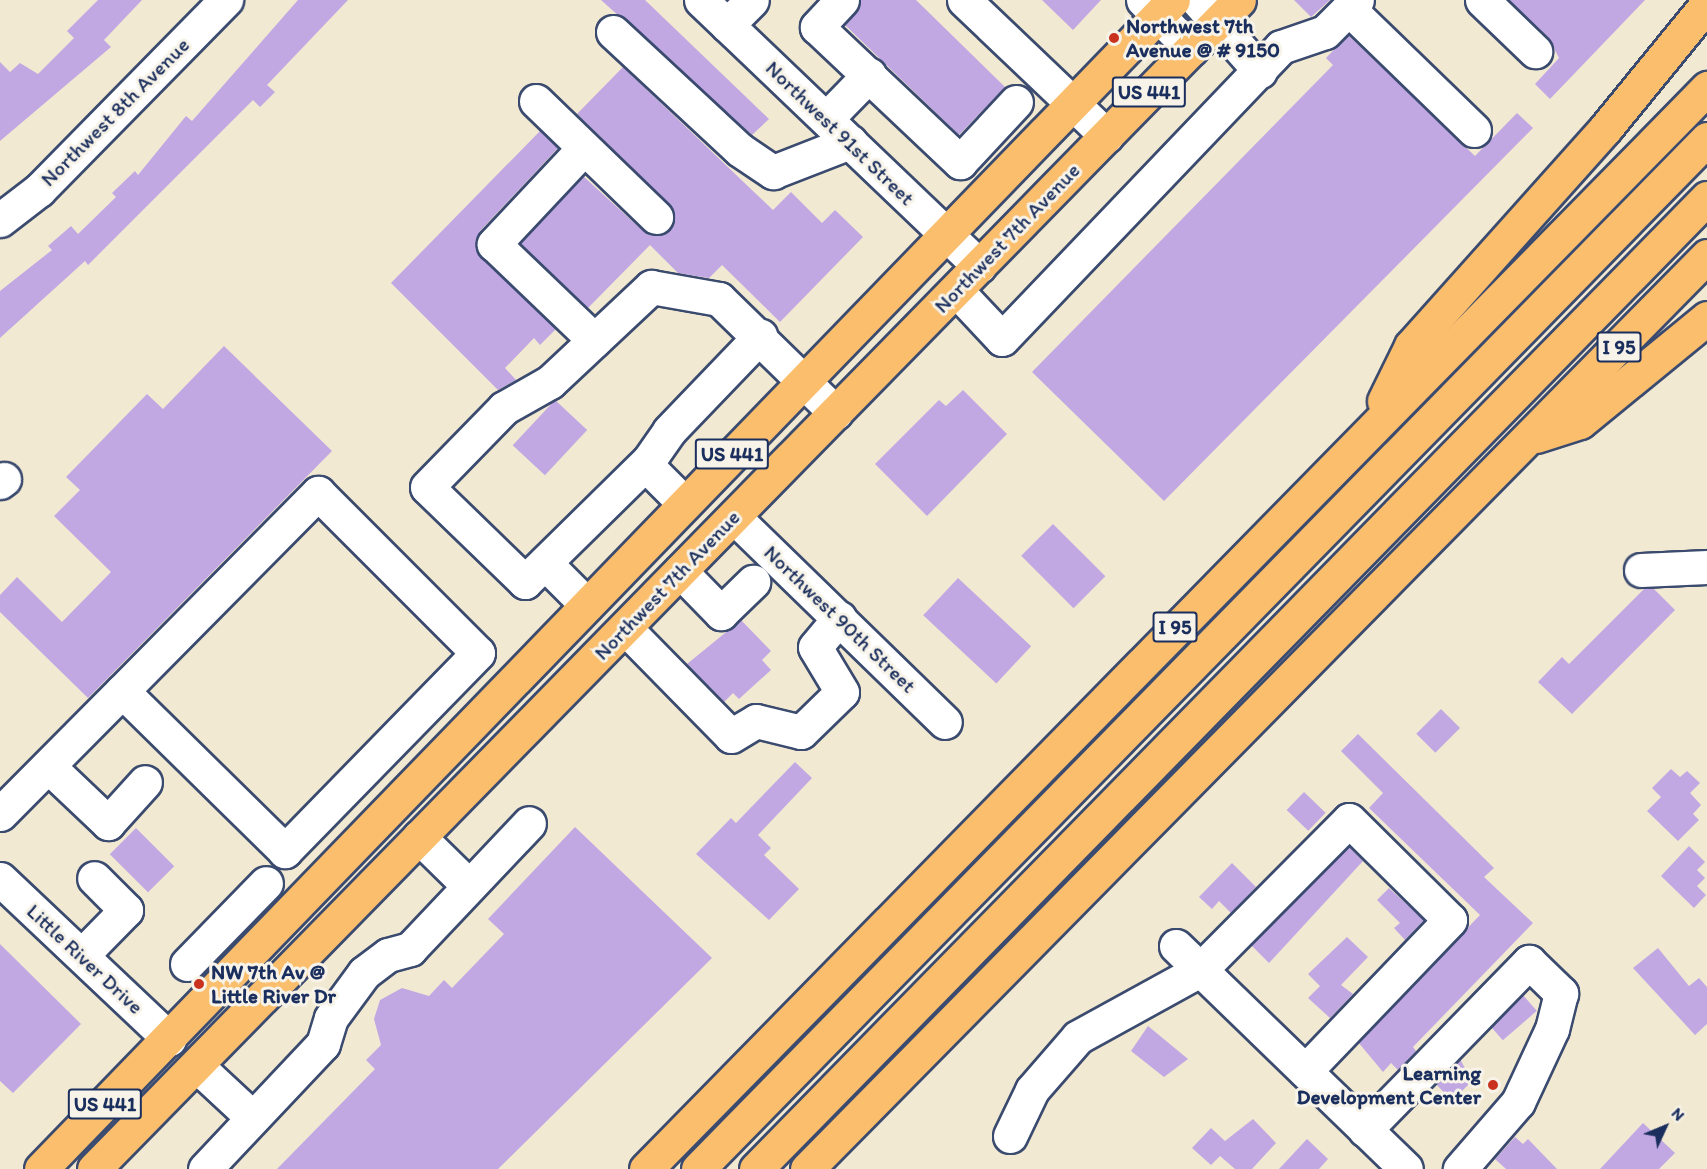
<!DOCTYPE html>
<style>
body{margin:0}
#map{position:relative;width:1707px;height:1169px;overflow:hidden;background:#f2e9d2;font-family:Itim,sans-serif}
div>[style]{position:absolute}
.building>*{inset:0;background:#c1a8e3;transform-origin:0 0}
.roads{filter:drop-shadow(2px 0 #3b4b6f) drop-shadow(-2px 0 #3b4b6f) drop-shadow(0 2px #3b4b6f) drop-shadow(0 -2px #3b4b6f)}
.minor>*{height:33px;margin:-16.5px;padding:0 16.5px;transform-origin:16.5px;border-radius:16.5px;background:#fff}
.major>*{height:33px;margin:-16.5px;padding:0 16.5px;transform-origin:16.5px;border-radius:16.5px;background:#fabe6d}
.highway>*{height:33px;margin:-16.5px;padding:0 16.5px;transform-origin:16.5px;border-radius:16.5px;background:#fabe6d}
.dots>*{width:16px;height:16px;translate:-50% -50%;box-sizing:border-box;border:3px solid #f7f3e8;border-radius:50%}
span{translate:-50% -50%;white-space:nowrap;text-align:center;line-height:1.15;-webkit-text-stroke:6px #f7f3e8;paint-order:stroke}
.shield-label span{padding:2px 4px;background:#f7f3e8;border:2px solid;border-radius:4px;-webkit-text-stroke-width:0}
.shield-label{font-size:20px;color:#1b2f5e;font-weight:700}
.poi-label{font-size:21px;color:#1b2f5e;font-weight:700}
.left{translate:0 -50%;text-align:left}
.right{translate:-100% -50%;text-align:right}
.street-label{font-size:21px;color:#1b2f5e}
.north{position:absolute;left:1635px;top:1097px;width:60px;height:60px;-webkit-text-stroke:4px #f7f3e8;paint-order:stroke;rotate:46deg;font-size:16px;font-weight:700;line-height:24px;text-align:center;color:#1b2f5e}
.north::after{content:'';display:block;margin:auto;width:21px;height:27px;background:#1b2f5e;clip-path:polygon(50% 0,100% 100%,50% 72%,0 100%)}
</style>
<div id="map">
<div class="building">
<div style="clip-path:polygon(98px 0,142px 0,104px 40px,111px 47px,0 141px,0 62px,10px 72px,20px 63px,38px 74px,74px 38px,67px 31px)"></div>
<div style="clip-path:polygon(298px 0,348px 0,267px 85px,275px 92px,260px 107px,253px 100px,88px 265px,85px 261px,0 338px,0 291px,52px 250px,48px 246px,71px 226px,78px 234px,116px 197px,112px 193px,135px 171px,138px 175px,186px 116px,192px 121px)"></div>
<div style="clip-path:polygon(601px 0,645px 0,769px 119px,752px 135px)"></div>
<div style="clip-path:polygon(860px 0,916px 0,1005px 87px,959px 135px,845px 25px)"></div>
<div style="clip-path:polygon(1042px 0,1101px 0,1073px 30px)"></div>
<div style="clip-path:polygon(1294px 0,1330px 0,1311px 17px)"></div>
<div style="clip-path:polygon(1509px 0,1645px 0,1550px 99px,1535px 84px,1559px 58px,1548px 37px)"></div>
<div style="clip-path:polygon(1348px 35px,1475px 156px,1517px 113px,1533px 128px,1164px 501px,1032px 372px,1333px 65px,1326px 58px)"></div>
<div style="clip-path:polygon(623px 67px,773px 210px,791px 192px,822px 223px,835px 210px,863px 237px,780px 322px,722px 265px,709px 278px,678px 273px,650px 245px,588px 308px,520px 243px,583px 176px,643px 231px,661px 235px,670px 230px,674px 212px,669px 204px,577px 114px)"></div>
<div style="clip-path:polygon(540px 131px,558px 148px,480px 231px,476px 249px,556px 329px,540px 345px,534px 338px,505px 368px,516px 380px,498px 390px,391px 283px)"></div>
<div style="clip-path:polygon(224px 346px,332px 451px,88px 698px,0 612px,0 595px,17px 577px,62px 622px,111px 572px,54px 516px,80px 490px,66px 477px,147px 394px,163px 409px)"></div>
<div style="clip-path:polygon(963px 390px,1007px 434px,927px 516px,875px 464px,939px 400px,946px 406px)"></div>
<div style="left:555px;top:400px;width:44px;height:62px;rotate:43deg"></div>
<div style="left:1053px;top:524px;width:74px;height:45px;rotate:45deg"></div>
<div style="left:958px;top:578px;width:100px;height:51px;rotate:43deg"></div>
<div style="clip-path:polygon(1653px 588px,1675px 610px,1572px 714px,1538px 682px,1562px 657px,1569px 664px,1644px 589px)"></div>
<div style="clip-path:polygon(741px 620px,771px 651px,762px 660px,771px 670px,739px 699px,733px 693px,724px 702px,687px 664px)"></div>
<div style="left:1441px;top:709px;width:27px;height:35px;rotate:45deg"></div>
<div style="clip-path:polygon(1358px 734px,1494px 868px,1484px 877px,1533px 923px,1413px 1047px,1416px 1051px,1398px 1070px,1391px 1063px,1383px 1072px,1358px 1042px,1480px 915px,1369px 808px,1383px 793px,1341px 751px)"></div>
<div style="clip-path:polygon(795px 762px,812px 778px,758px 835px,771px 848px,764px 855px,799px 889px,769px 920px,696px 854px,731px 818px,736px 823px)"></div>
<div style="clip-path:polygon(1671px 769px,1680px 777px,1687px 771px,1700px 783px,1690px 793px,1701px 805px,1693px 814px,1699px 820px,1678px 841px,1647px 811px,1661px 797px,1652px 788px)"></div>
<div style="left:1304px;top:792px;width:30px;height:25px;rotate:44deg"></div>
<div style="clip-path:polygon(575px 827px,712px 958px,498px 1169px,277px 1169px,375px 1069px,366px 1060px,381px 1045px,374px 1019px,380px 1000px,402px 988px,429px 996px,444px 980px,452px 988px,504px 934px,488px 919px)"></div>
<div style="left:136px;top:828px;width:54px;height:37px;rotate:45deg"></div>
<div style="clip-path:polygon(1689px 846px,1705px 862px,1697px 870px,1705px 878px,1697px 886px,1706px 895px,1694px 908px,1661px 876px)"></div>
<div style="clip-path:polygon(1349px 847px,1363px 861px,1269px 963px,1251px 945px)"></div>
<div style="clip-path:polygon(1232px 863px,1256px 887px,1231px 913px,1219px 901px,1212px 909px,1199px 897px)"></div>
<div style="clip-path:polygon(1389px 888px,1424px 920px,1405px 940px,1394px 928px,1400px 923px,1377px 900px)"></div>
<div style="clip-path:polygon(1347px 937px,1368px 957px,1341px 985px,1353px 994px,1330px 1018px,1308px 998px,1320px 986px,1308px 974px)"></div>
<div style="clip-path:polygon(0 944px,81px 1024px,13px 1093px,0 1081px)"></div>
<div style="clip-path:polygon(1658px 948px,1689px 986px,1699px 978px,1707px 987px,1707px 1024px,1695px 1035px,1633px 968px)"></div>
<div style="left:1523px;top:995px;width:21px;height:45px;rotate:49deg"></div>
<div style="clip-path:polygon(1148px 1026px,1188px 1059px,1164px 1077px,1131px 1051px)"></div>
<div style="clip-path:polygon(1460px 1059px,1472px 1081px,1452px 1101px,1436px 1084px)"></div>
<div style="clip-path:polygon(1253px 1119px,1276px 1143px,1252px 1169px,1235px 1169px,1220px 1156px,1211px 1165px,1192px 1148px,1211px 1128px,1225px 1141px)"></div>
<div style="clip-path:polygon(1643px 1123px,1675px 1153px,1659px 1169px,1600px 1169px)"></div>
<div style="clip-path:polygon(1515px 1137px,1523px 1144px,1528px 1139px,1557px 1169px,1506px 1169px,1495px 1159px)"></div>
<div style="clip-path:polygon(1307px 1139px,1328px 1159px,1319px 1169px,1279px 1169px)"></div>
</div>
<div class="roads">
<div class="minor">
<div style="left:701px;top:0;width:385px;rotate:43.7deg"></div>
<div style="left:842px;top:0;width:37px;rotate:133deg"></div>
<div style="left:817px;top:27px;width:197px;rotate:43.4deg"></div>
<div style="left:960px;top:162px;width:82px;rotate:-47deg"></div>
<div style="left:964px;top:0;width:197px;rotate:43.6deg"></div>
<div style="left:1143px;top:0;width:69px;rotate:45.6deg"></div>
<div style="left:1197px;top:0;width:95px;rotate:48.4deg"></div>
<div style="left:1482px;top:0;width:74px;rotate:43.9deg"></div>
<div style="left:1349px;top:9px;width:174px;rotate:44.1deg"></div>
<div style="left:727px;top:25px;width:35px;rotate:-45deg"></div>
<div style="left:613px;top:32px;width:173px;rotate:42.9deg"></div>
<div style="left:740px;top:150px;width:40px;rotate:34deg"></div>
<div style="left:773px;top:172px;width:83px;rotate:-21.3deg"></div>
<div style="left:536px;top:101px;width:167px;rotate:44deg"></div>
<div style="left:826px;top:119px;width:62px;rotate:-45.7deg"></div>
<div style="left:584px;top:148px;width:132px;rotate:133.2deg"></div>
<div style="left:494px;top:244px;width:139px;rotate:43.8deg"></div>
<div style="left:0;top:220px;width:49px;rotate:-37.6deg"></div>
<div style="left:39px;top:190px;width:267px;rotate:-45.5deg"></div>
<div style="left:956px;top:290px;width:67px;rotate:46.8deg"></div>
<div style="left:1002px;top:339px;width:404px;rotate:-46.3deg"></div>
<div style="left:1281px;top:47px;width:46px;rotate:-18.8deg"></div>
<div style="left:1325px;top:32px;width:45px;rotate:-45deg"></div>
<div style="left:649px;top:460px;width:174px;rotate:135.5deg"></div>
<div style="left:525px;top:582px;width:136px;rotate:-135.9deg"></div>
<div style="left:427px;top:487px;width:110px;rotate:-45.7deg"></div>
<div style="left:504px;top:408px;width:53px;rotate:-29.5deg"></div>
<div style="left:550px;top:382px;width:139px;rotate:-43.2deg"></div>
<div style="left:651px;top:287px;width:69px;rotate:10deg"></div>
<div style="left:719px;top:299px;width:163px;rotate:44.3deg"></div>
<div style="left:0;top:482px;width:5px;rotate:-37deg"></div>
<div style="left:684px;top:503px;width:47px;rotate:-135deg"></div>
<div style="left:651px;top:470px;width:10px;rotate:-101deg"></div>
<div style="left:649px;top:460px;width:35px;rotate:-55deg"></div>
<div style="left:669px;top:431px;width:132px;rotate:-46.2deg"></div>
<div style="left:734px;top:517px;width:294px;rotate:44.2deg"></div>
<div style="left:545px;top:563px;width:59px;rotate:45deg"></div>
<div style="left:1641px;top:570px;width:66px;rotate:-2.6deg"></div>
<div style="left:680px;top:571px;width:59px;rotate:45.7deg"></div>
<div style="left:721px;top:613px;width:45px;rotate:-44.1deg"></div>
<div style="left:625px;top:628px;width:151px;rotate:45.5deg"></div>
<div style="left:731px;top:736px;width:29px;rotate:-31deg"></div>
<div style="left:756px;top:721px;width:46px;rotate:13.7deg"></div>
<div style="left:801px;top:732px;width:57px;rotate:-44.3deg"></div>
<div style="left:842px;top:692px;width:52px;rotate:-121deg"></div>
<div style="left:815px;top:647px;width:38px;rotate:-50deg"></div>
<div style="left:48px;top:766px;width:83px;rotate:43.5deg"></div>
<div style="left:108px;top:823px;width:55px;rotate:-47.9deg"></div>
<div style="left:0;top:814px;width:173px;rotate:-45.2deg"></div>
<div style="left:122px;top:691px;width:279px;rotate:-45.3deg"></div>
<div style="left:318px;top:493px;width:226px;rotate:45deg"></div>
<div style="left:478px;top:653px;width:277px;rotate:134.3deg"></div>
<div style="left:285px;top:851px;width:228px;rotate:-135.5deg"></div>
<div style="left:419px;top:837px;width:70px;rotate:44.4deg"></div>
<div style="left:0;top:879px;width:233px;rotate:43.4deg"></div>
<div style="left:1176px;top:946px;width:320px;rotate:44.1deg"></div>
<div style="left:82px;top:955px;width:63px;rotate:-45.6deg"></div>
<div style="left:126px;top:910px;width:45px;rotate:-135deg"></div>
<div style="left:187px;top:964px;width:113px;rotate:-45.7deg"></div>
<div style="left:197px;top:1066px;width:76px;rotate:42.9deg"></div>
<div style="left:1365px;top:1130px;width:235px;rotate:-45.7deg"></div>
<div style="left:1529px;top:962px;width:45px;rotate:44.1deg"></div>
<div style="left:1561px;top:993px;width:37px;rotate:104deg"></div>
<div style="left:1552px;top:1029px;width:81px;rotate:115deg"></div>
<div style="left:1518px;top:1102px;width:89px;rotate:130.9deg"></div>
<div style="left:1010px;top:1136px;width:51px;rotate:-64.4deg"></div>
<div style="left:1032px;top:1090px;width:70px;rotate:-49deg"></div>
<div style="left:1078px;top:1037px;width:139px;rotate:-28.8deg"></div>
<div style="left:1200px;top:970px;width:211px;rotate:-45.2deg"></div>
<div style="left:1349px;top:820px;width:142px;rotate:44.7deg"></div>
<div style="left:1450px;top:920px;width:209px;rotate:133.8deg"></div>
<div style="left:205px;top:1169px;width:172px;rotate:-46.7deg"></div>
<div style="left:323px;top:1044px;width:27px;rotate:-73deg"></div>
<div style="left:331px;top:1018px;width:56px;rotate:-53.7deg"></div>
<div style="left:364px;top:973px;width:30px;rotate:-37deg"></div>
<div style="left:388px;top:955px;width:23px;rotate:-15deg"></div>
<div style="left:410px;top:949px;width:173px;rotate:-46.6deg"></div>
</div>
<div class="major">
<div style="left:41px;top:1169px;width:1627px;rotate:-45.92deg"></div>
<div style="left:94px;top:1169px;width:1636px;rotate:-45.59deg"></div>
</div>
<div class="highway">
<div style="left:1384px;top:401px;width:61px;rotate:-63.9deg"></div>
<div style="left:1411px;top:346px;width:291px;rotate:-48.2deg"></div>
<div style="left:1605px;top:129px;width:161px;rotate:-50.8deg"></div>
<div style="left:1536px;top:436px;width:46px;rotate:-17.7deg"></div>
<div style="left:1580px;top:422px;width:164px;rotate:-39.3deg"></div>
<div style="left:646px;top:1169px;width:1515px;rotate:-45.53deg"></div>
<div style="left:698px;top:1169px;width:1442px;rotate:-45.59deg"></div>
<div style="left:756px;top:1169px;width:1359px;rotate:-45.6deg"></div>
<div style="left:807px;top:1169px;width:1282px;rotate:-45.41deg"></div>
</div>
</div>
<div class="dots">
<div style="left:1114px;top:38px;background:#c8321e"></div>
<div style="left:199px;top:984px;background:#c8321e"></div>
<div style="left:1493px;top:1085px;background:#c8321e"></div>
</div>
<div class="shield-label">
<span style="left:1149px;top:92px">US 441</span>
<span style="left:1619px;top:347px">I 95</span>
<span style="left:732px;top:454px">US 441</span>
<span style="left:1175px;top:627px">I 95</span>
<span style="left:105px;top:1104px">US 441</span>
</div>
<div class="poi-label">
<span class="left" style="left:1126px;top:38px">Northwest 7th<br>Avenue @ # 9150</span>
<span class="left" style="left:211px;top:984px">NW 7th Av @<br>Little River Dr</span>
<span class="right" style="left:1481px;top:1085px">Learning<br>Development Center</span>
</div>
<div class="street-label">
<span style="left:115px;top:112px;rotate:-45deg">Northwest 8th Avenue</span>
<span style="left:840px;top:133px;rotate:44deg">Northwest 91st Street</span>
<span style="left:1007px;top:238px;rotate:-46deg">Northwest 7th Avenue</span>
<span style="left:667px;top:585px;rotate:-46deg">Northwest 7th Avenue</span>
<span style="left:840px;top:619px;rotate:44deg">Northwest 90th Street</span>
<span style="left:85px;top:959px;rotate:43deg">Little River Drive</span>
</div>
<div class="north">N</div>
</div>
